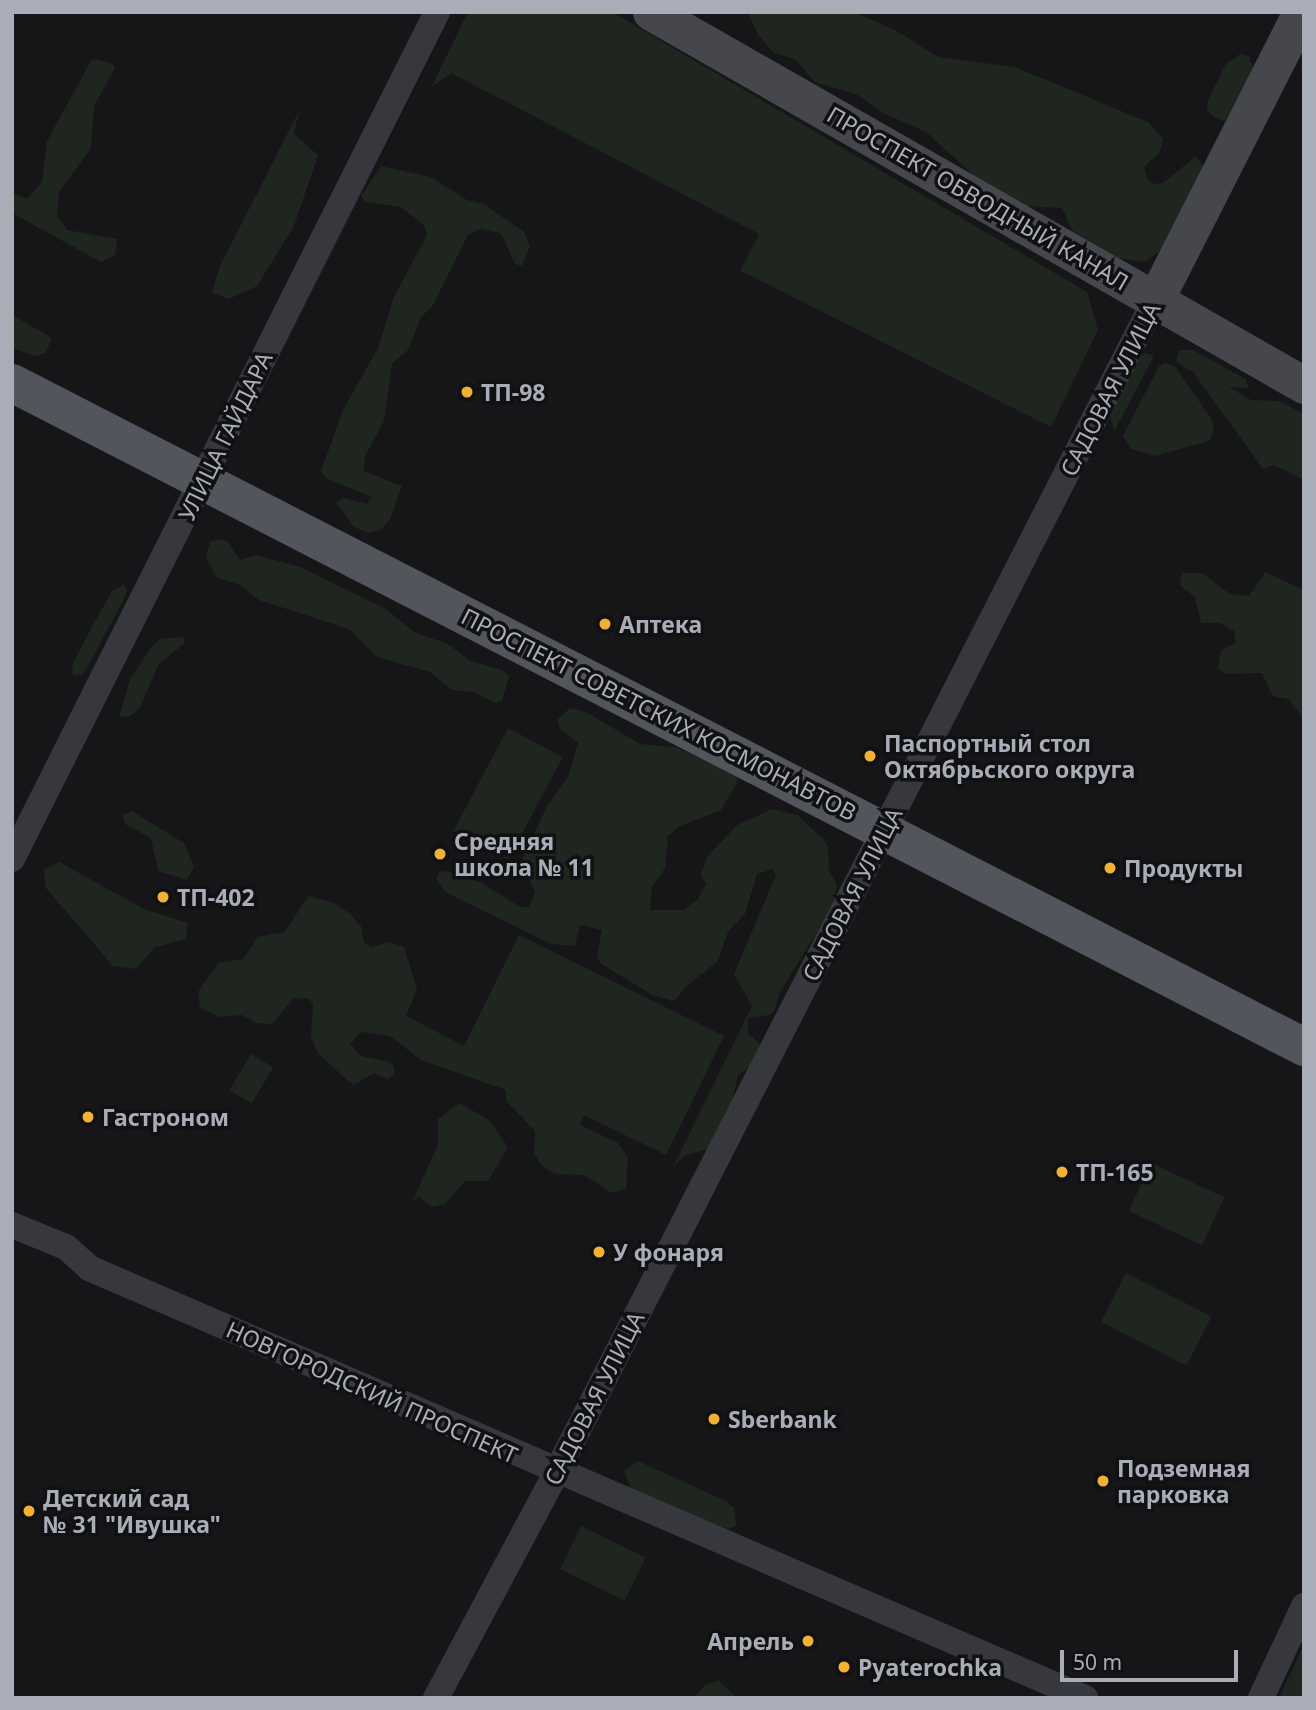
<!DOCTYPE html>
<meta charset="utf-8">
<style>
body{margin:0}
#map{position:relative;width:1316px;height:1710px;overflow:hidden;background:#161618;font-family:"Noto Sans",sans-serif}
div>[style]{position:absolute}
.green>*{inset:0;background:#1e261f;transform-origin:0 0}
.street>*{height:26px;margin:-13px;padding:0 13px;transform-origin:13px;border-radius:13px;background:#37383d}
.secondary>*{height:37px;margin:-18.5px;padding:0 18.5px;transform-origin:18.5px;border-radius:18.5px;background:#45474d}
.primary>*{height:38px;margin:-19px;padding:0 19px;transform-origin:19px;border-radius:19px;background:#53555c}
.dots>*{width:19px;height:19px;translate:-50% -50%;box-sizing:border-box;border:4px solid #111113;border-radius:50%}
span{translate:-50% -50%;white-space:nowrap;text-align:center;line-height:1.15;-webkit-text-stroke:7px #111113;paint-order:stroke}
.street-label{font-size:23px;color:#a8adb8}
.poi-label{font-size:23px;color:#a8adb8;font-weight:700}
.left{translate:0 -50%;text-align:left}
.right{translate:-100% -50%;text-align:right}
.frame{position:absolute;inset:0;border:14px solid #a8adb8;pointer-events:none}
.scale{position:absolute;left:1060px;top:1650px;width:178px;height:32px;box-sizing:border-box;border:4px solid #a8adb8;border-top:0;padding-left:9px;font-size:21px;line-height:24px;white-space:nowrap;color:#a8adb8;-webkit-text-stroke:5px #111113;paint-order:stroke}
</style>
<div id="map">
<div class="green">
<div style="clip-path:polygon(468px 12px,612px 12px,1087px 292px,1098px 330px,1051px 427px,741px 271px,731px 289px,759px 234px,451px 73px,431px 88px)"></div>
<div style="clip-path:polygon(854px 12px,897px 31px,938px 57px,1015px 67px,1148px 122px,1163px 139px,1160px 152px,1144px 167px,1148px 180px,1155px 184px,1163px 183px,1196px 156px,1205px 168px,1159px 252px,1144px 262px,1116px 258px,1072px 230px,1062px 208px,1024px 206px,980px 181px,926px 132px,881px 112px,858px 95px,815px 82px,795px 59px,774px 53px,758px 35px,749px 14px)"></div>
<div style="clip-path:polygon(1240px 54px,1249px 56px,1253px 68px,1225px 121px,1217px 119px,1207px 111px,1208px 101px,1225px 65px)"></div>
<div style="clip-path:polygon(92px 59px,112px 63px,115px 68px,94px 106px,91px 148px,59px 192px,57px 215px,67px 230px,117px 239px,115px 255px,101px 262px,12px 213px,12px 192px,27px 199px,42px 182px,47px 141px)"></div>
<div style="clip-path:polygon(299px 111px,294px 134px,318px 155px,294px 226px,257px 286px,229px 299px,212px 293px,220px 266px)"></div>
<div style="clip-path:polygon(381px 166px,431px 177px,467px 200px,484px 204px,524px 232px,530px 246px,522px 266px,515px 264px,501px 233px,480px 229px,468px 235px,432px 307px,421px 317px,408px 350px,392px 363px,384px 421px,365px 456px,364px 471px,402px 486px,390px 519px,381px 530px,368px 533px,354px 527px,336px 502px,344px 498px,367px 504px,372px 497px,326px 478px,321px 471px,343px 410px,378px 348px,394px 297px,427px 235px,424px 225px,401px 207px,366px 202px,361px 196px)"></div>
<div style="clip-path:polygon(12px 315px,52px 338px,46px 353px,35px 356px,12px 348px)"></div>
<div style="clip-path:polygon(1179px 350px,1193px 350px,1246px 379px,1248px 388px,1229px 387px,1251px 400px,1279px 401px,1304px 414px,1304px 480px,1274px 465px,1263px 469px,1193px 372px,1176px 362px)"></div>
<div style="clip-path:polygon(1146px 353px,1154px 356px,1114px 432px,1109px 413px,1139px 356px)"></div>
<div style="clip-path:polygon(1165px 363px,1175px 366px,1212px 420px,1214px 431px,1209px 441px,1155px 456px,1132px 449px,1123px 436px,1159px 366px)"></div>
<div style="clip-path:polygon(219px 539px,227px 541px,240px 560px,257px 555px,300px 567px,386px 609px,414px 632px,448px 644px,470px 661px,502px 670px,509px 676px,502px 701px,495px 703px,474px 692px,452px 690px,430px 672px,377px 657px,349px 629px,259px 600px,240px 585px,217px 578px,206px 558px,210px 542px)"></div>
<div style="clip-path:polygon(1265px 572px,1304px 590px,1304px 719px,1288px 699px,1273px 696px,1262px 673px,1226px 674px,1218px 668px,1221px 651px,1236px 642px,1234px 631px,1220px 623px,1201px 623px,1195px 597px,1180px 585px,1182px 573px,1202px 573px,1230px 594px,1249px 596px)"></div>
<div style="clip-path:polygon(123px 585px,127px 589px,124px 599px,92px 659px,83px 674px,73px 676px,72px 665px,94px 623px,112px 591px)"></div>
<div style="clip-path:polygon(179px 637px,185px 638px,184px 644px,159px 664px,139px 709px,130px 716px,119px 717px,130px 680px,151px 647px,160px 639px)"></div>
<div style="clip-path:polygon(570px 708px,586px 712px,640px 744px,675px 747px,737px 775px,737px 783px,721px 810px,680px 826px,668px 836px,665px 868px,652px 887px,650px 910px,683px 910px,698px 899px,706px 884px,701px 875px,707px 857px,737px 825px,772px 809px,797px 815px,823px 839px,828px 847px,829px 871px,837px 885px,831px 909px,779px 994px,775px 1009px,770px 1015px,748px 1018px,748px 1033px,761px 1045px,751px 1066px,738px 1075px,733px 1097px,708px 1149px,684px 1156px,673px 1167px,752px 1006px,734px 974px,776px 875px,773px 869px,757px 874px,745px 914px,728px 932px,718px 961px,684px 988px,675px 1001px,654px 996px,600px 963px,597px 955px,602px 930px,580px 925px,575px 946px,551px 944px,445px 892px,436px 879px,440px 871px,449px 872px,482px 883px,520px 907px,529px 907px,535px 892px,521px 862px,547px 806px,568px 777px,578px 743px,560px 729px,557px 720px)"></div>
<div style="left:508px;top:728px;width:62px;height:116px;rotate:28deg"></div>
<div style="clip-path:polygon(132px 811px,184px 843px,194px 867px,187px 880px,158px 871px,151px 838px,125px 824px,123px 815px)"></div>
<div style="clip-path:polygon(59px 862px,144px 909px,188px 923px,186px 939px,155px 947px,136px 969px,113px 966px,45px 887px,44px 870px)"></div>
<div style="clip-path:polygon(308px 896px,334px 903px,349px 913px,361px 926px,364px 943px,371px 947px,389px 942px,404px 947px,417px 989px,406px 1016px,464px 1046px,519px 935px,724px 1036px,666px 1155px,584px 1115px,580px 1125px,618px 1143px,628px 1158px,626px 1189px,612px 1193px,584px 1175px,555px 1174px,542px 1166px,534px 1154px,535px 1131px,506px 1101px,506px 1090px,421px 1060px,390px 1036px,361px 1032px,350px 1044px,361px 1056px,387px 1061px,394px 1066px,394px 1074px,388px 1079px,374px 1073px,354px 1085px,347px 1080px,318px 1053px,311px 1038px,313px 1004px,308px 998px,293px 999px,272px 1024px,256px 1023px,242px 1015px,220px 1017px,200px 1008px,198px 992px,218px 963px,243px 959px,258px 937px,285px 932px)"></div>
<div style="left:251px;top:1054px;width:26px;height:42px;rotate:31deg"></div>
<div style="clip-path:polygon(459px 1103px,489px 1120px,508px 1147px,488px 1181px,465px 1181px,445px 1204px,431px 1207px,420px 1197px,413px 1200px,438px 1145px,438px 1119px)"></div>
<div style="left:1151px;top:1163px;width:81px;height:53px;rotate:25deg"></div>
<div style="left:1126px;top:1273px;width:96px;height:55px;rotate:27deg"></div>
<div style="clip-path:polygon(638px 1461px,726px 1501px,734px 1508px,736px 1526px,728px 1529px,633px 1494px,624px 1471px)"></div>
<div style="left:581px;top:1526px;width:72px;height:48px;rotate:26deg"></div>
<div style="clip-path:polygon(1304px 1644px,1304px 1698px,1279px 1698px)"></div>
<div style="clip-path:polygon(718px 1680px,737px 1698px,694px 1698px,704px 1686px)"></div>
</div>
<div class="street">
<div style="left:12px;top:859px;width:948px;rotate:-63.35deg"></div>
<div style="left:12px;top:1225px;width:58px;rotate:22.2deg"></div>
<div style="left:66px;top:1247px;width:31px;rotate:42deg"></div>
<div style="left:89px;top:1268px;width:1085px;rotate:23.35deg"></div>
<div style="left:436px;top:1698px;width:255px;rotate:-61.9deg"></div>
<div style="left:556px;top:1473px;width:1317px;rotate:-62.95deg"></div>
<div style="left:1261px;top:1698px;width:102px;rotate:-64.9deg"></div>
</div>
<div class="secondary">
<div style="left:651px;top:12px;width:752px;rotate:29.74deg"></div>
<div style="left:1155px;top:300px;width:323px;rotate:-63.1deg"></div>
</div>
<div class="primary">
<div style="left:12px;top:383px;width:1453px;rotate:27.2deg"></div>
</div>
<div class="dots">
<div style="left:467px;top:392px;background:#f2b134"></div>
<div style="left:605px;top:624px;background:#f2b134"></div>
<div style="left:870px;top:756px;background:#f2b134"></div>
<div style="left:440px;top:854px;background:#f2b134"></div>
<div style="left:1110px;top:868px;background:#f2b134"></div>
<div style="left:163px;top:897px;background:#f2b134"></div>
<div style="left:88px;top:1117px;background:#f2b134"></div>
<div style="left:1062px;top:1172px;background:#f2b134"></div>
<div style="left:599px;top:1252px;background:#f2b134"></div>
<div style="left:714px;top:1419px;background:#f2b134"></div>
<div style="left:1103px;top:1481px;background:#f2b134"></div>
<div style="left:29px;top:1511px;background:#f2b134"></div>
<div style="left:808px;top:1641px;background:#f2b134"></div>
<div style="left:844px;top:1667px;background:#f2b134"></div>
</div>
<div class="street-label">
<span style="left:978px;top:198px;rotate:30deg">ПРОСПЕКТ ОБВОДНЫЙ КАНАЛ</span>
<span style="left:1110px;top:389px;rotate:-63deg">САДОВАЯ УЛИЦА</span>
<span style="left:225px;top:436px;rotate:-64deg">УЛИЦА ГАЙДАРА</span>
<span style="left:659px;top:714px;rotate:27deg">ПРОСПЕКТ СОВЕТСКИХ КОСМОНАВТОВ</span>
<span style="left:852px;top:894px;rotate:-63deg">САДОВАЯ УЛИЦА</span>
<span style="left:372px;top:1392px;rotate:24deg">НОВГОРОДСКИЙ ПРОСПЕКТ</span>
<span style="left:594px;top:1398px;rotate:-63deg">САДОВАЯ УЛИЦА</span>
</div>
<div class="poi-label">
<span class="left" style="left:481px;top:392px">ТП-98</span>
<span class="left" style="left:619px;top:624px">Аптека</span>
<span class="left" style="left:884px;top:756px">Паспортный стол<br>Октябрьского округа</span>
<span class="left" style="left:454px;top:854px">Средняя<br>школа № 11</span>
<span class="left" style="left:1124px;top:868px">Продукты</span>
<span class="left" style="left:177px;top:897px">ТП-402</span>
<span class="left" style="left:102px;top:1117px">Гастроном</span>
<span class="left" style="left:1076px;top:1172px">ТП-165</span>
<span class="left" style="left:613px;top:1252px">У фонаря</span>
<span class="left" style="left:728px;top:1419px">Sberbank</span>
<span class="left" style="left:1117px;top:1481px">Подземная<br>парковка</span>
<span class="left" style="left:43px;top:1511px">Детский сад<br>№ 31 "Ивушка"</span>
<span class="right" style="left:794px;top:1641px">Апрель</span>
<span class="left" style="left:858px;top:1667px">Pyaterochka</span>
</div>
<div class="frame"></div>
<div class="scale">50 m</div>
</div>
